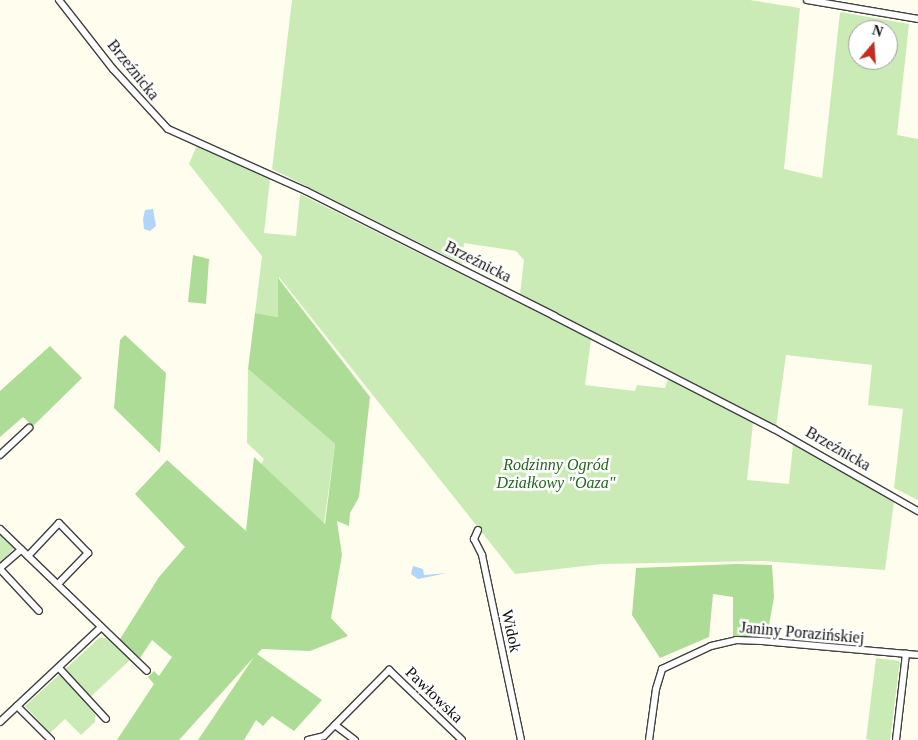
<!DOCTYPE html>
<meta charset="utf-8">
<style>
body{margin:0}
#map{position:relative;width:918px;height:740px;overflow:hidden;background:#fffeee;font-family:"Times New Roman",serif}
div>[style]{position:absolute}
.green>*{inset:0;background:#cbebb6;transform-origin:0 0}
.forest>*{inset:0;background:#acdc95}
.water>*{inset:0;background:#b1d5f8}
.roads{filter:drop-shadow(1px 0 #404040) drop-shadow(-1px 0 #404040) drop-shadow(0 1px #404040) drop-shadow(0 -1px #404040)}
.minor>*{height:6px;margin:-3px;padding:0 3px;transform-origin:3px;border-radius:3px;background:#fff}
span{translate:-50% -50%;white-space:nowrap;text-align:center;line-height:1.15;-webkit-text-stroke:5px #fff;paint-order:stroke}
.street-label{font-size:16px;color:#0d0d0d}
.park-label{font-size:16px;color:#22671c;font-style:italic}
.north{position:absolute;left:848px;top:20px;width:50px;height:50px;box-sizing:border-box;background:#fff;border:1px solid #9e9e9e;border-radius:50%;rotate:18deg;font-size:14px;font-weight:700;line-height:20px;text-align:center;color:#0d0d0d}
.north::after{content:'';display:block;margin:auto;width:18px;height:22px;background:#c22c21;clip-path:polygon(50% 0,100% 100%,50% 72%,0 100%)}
</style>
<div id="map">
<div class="green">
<div style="clip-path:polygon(evenodd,292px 0,750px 0,800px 8px,784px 169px,822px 178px,840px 12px,909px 24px,897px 135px,918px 139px,918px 500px,894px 488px,903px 409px,868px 405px,872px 365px,786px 355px,776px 427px,520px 294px,524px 260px,516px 251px,464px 243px,462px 264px,272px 169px,292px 0,858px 30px,888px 30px,888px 60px,858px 60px,858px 30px)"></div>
<div style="clip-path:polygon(197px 145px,270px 179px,264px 233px,296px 236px,300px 194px,591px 339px,585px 385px,635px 391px,637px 385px,665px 388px,668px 379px,753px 423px,747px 480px,789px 484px,793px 444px,894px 501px,885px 570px,763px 561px,602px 564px,515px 574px,279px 277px,278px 317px,255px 313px,262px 256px,189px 164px)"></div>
<div style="clip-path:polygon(248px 369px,335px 444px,324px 524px,261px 464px,264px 459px,247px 443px)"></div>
<div style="clip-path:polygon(0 531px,14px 548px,0 564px)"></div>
<div style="clip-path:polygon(99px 638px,106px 638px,130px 660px,85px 702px,95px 714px,95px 722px,81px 735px,65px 719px,50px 733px,25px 706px)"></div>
<div style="left:876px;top:658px;width:24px;height:82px;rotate:7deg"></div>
</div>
<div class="forest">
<div style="clip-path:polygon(193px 255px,209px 259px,206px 304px,188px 302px)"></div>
<div style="clip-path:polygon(278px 278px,370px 397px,359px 497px,350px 513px,349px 526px,337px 521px,342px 555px,331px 618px,348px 636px,310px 651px,262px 649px,257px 654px,322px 700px,294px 731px,272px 716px,263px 726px,256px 720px,244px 740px,198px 740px,254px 657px,179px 740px,117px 740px,154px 684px,148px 677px,154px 671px,159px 676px,172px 657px,152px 640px,140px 658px,120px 639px,159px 577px,185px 547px,135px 494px,167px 460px,246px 531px,254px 457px,325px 524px,335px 444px,248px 369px,255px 313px,278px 317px)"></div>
<div style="clip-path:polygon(125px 335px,166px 373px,160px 453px,114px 408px,120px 340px)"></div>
<div style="clip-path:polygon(50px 346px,82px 378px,33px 426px,23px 417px,0 437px,0 391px)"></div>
<div style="clip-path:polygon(737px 564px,772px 565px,774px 597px,767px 636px,733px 636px,733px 597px,713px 594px,709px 637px,660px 658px,632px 615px,636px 568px)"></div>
</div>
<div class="water">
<div style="clip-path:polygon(153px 209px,156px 226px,150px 231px,144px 229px,143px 219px,145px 210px)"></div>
<div style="clip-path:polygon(413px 566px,423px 569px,424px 575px,447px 573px,418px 579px,411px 574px)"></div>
</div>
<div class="roads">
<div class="minor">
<div style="left:59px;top:0;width:88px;rotate:52deg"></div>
<div style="left:113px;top:69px;width:81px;rotate:47.5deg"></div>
<div style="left:168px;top:129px;width:151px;rotate:24.2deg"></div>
<div style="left:306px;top:191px;width:278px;rotate:26.7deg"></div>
<div style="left:554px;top:316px;width:247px;rotate:27.2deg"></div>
<div style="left:774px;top:429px;width:166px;rotate:29.7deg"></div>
<div style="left:807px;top:0;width:113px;rotate:9.7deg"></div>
<div style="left:0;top:455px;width:40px;rotate:-43deg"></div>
<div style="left:0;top:529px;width:204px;rotate:44deg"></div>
<div style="left:478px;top:530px;width:10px;rotate:114deg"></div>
<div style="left:474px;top:539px;width:18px;rotate:63deg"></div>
<div style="left:482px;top:555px;width:189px;rotate:78.1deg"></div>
<div style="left:28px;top:556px;width:45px;rotate:-46.8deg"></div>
<div style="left:59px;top:523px;width:42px;rotate:46deg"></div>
<div style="left:88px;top:553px;width:43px;rotate:134.1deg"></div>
<div style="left:0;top:568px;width:28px;rotate:-41deg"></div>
<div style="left:0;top:569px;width:57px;rotate:47.1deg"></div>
<div style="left:59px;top:668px;width:69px;rotate:47.3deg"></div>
<div style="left:17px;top:706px;width:48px;rotate:45deg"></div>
<div style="left:0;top:722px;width:137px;rotate:-43.2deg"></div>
<div style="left:335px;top:725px;width:25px;rotate:37deg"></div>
<div style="left:308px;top:740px;width:16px;rotate:-14deg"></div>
<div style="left:324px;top:736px;width:93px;rotate:-45.4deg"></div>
<div style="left:389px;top:670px;width:101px;rotate:43.8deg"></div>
<div style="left:649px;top:740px;width:51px;rotate:-82.2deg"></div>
<div style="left:656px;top:689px;width:21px;rotate:-73deg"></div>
<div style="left:662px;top:669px;width:54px;rotate:-25.1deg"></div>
<div style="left:711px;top:646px;width:26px;rotate:-13deg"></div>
<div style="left:736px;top:640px;width:26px;rotate:2deg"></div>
<div style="left:762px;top:641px;width:157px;rotate:5.1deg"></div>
<div style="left:896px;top:740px;width:87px;rotate:-83.4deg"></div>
</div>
</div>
<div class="street-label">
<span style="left:133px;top:70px;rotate:51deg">Brzeźnicka</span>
<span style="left:478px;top:262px;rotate:27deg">Brzeźnicka</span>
<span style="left:838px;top:449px;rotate:30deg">Brzeźnicka</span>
<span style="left:511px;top:631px;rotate:78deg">Widok</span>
<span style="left:802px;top:633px;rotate:5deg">Janiny Porazińskiej</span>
<span style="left:434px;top:695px;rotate:44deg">Pawłowska</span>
</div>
<div class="park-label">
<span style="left:556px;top:474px">Rodzinny Ogród<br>Działkowy "Oaza"</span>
</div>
<div class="north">N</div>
</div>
